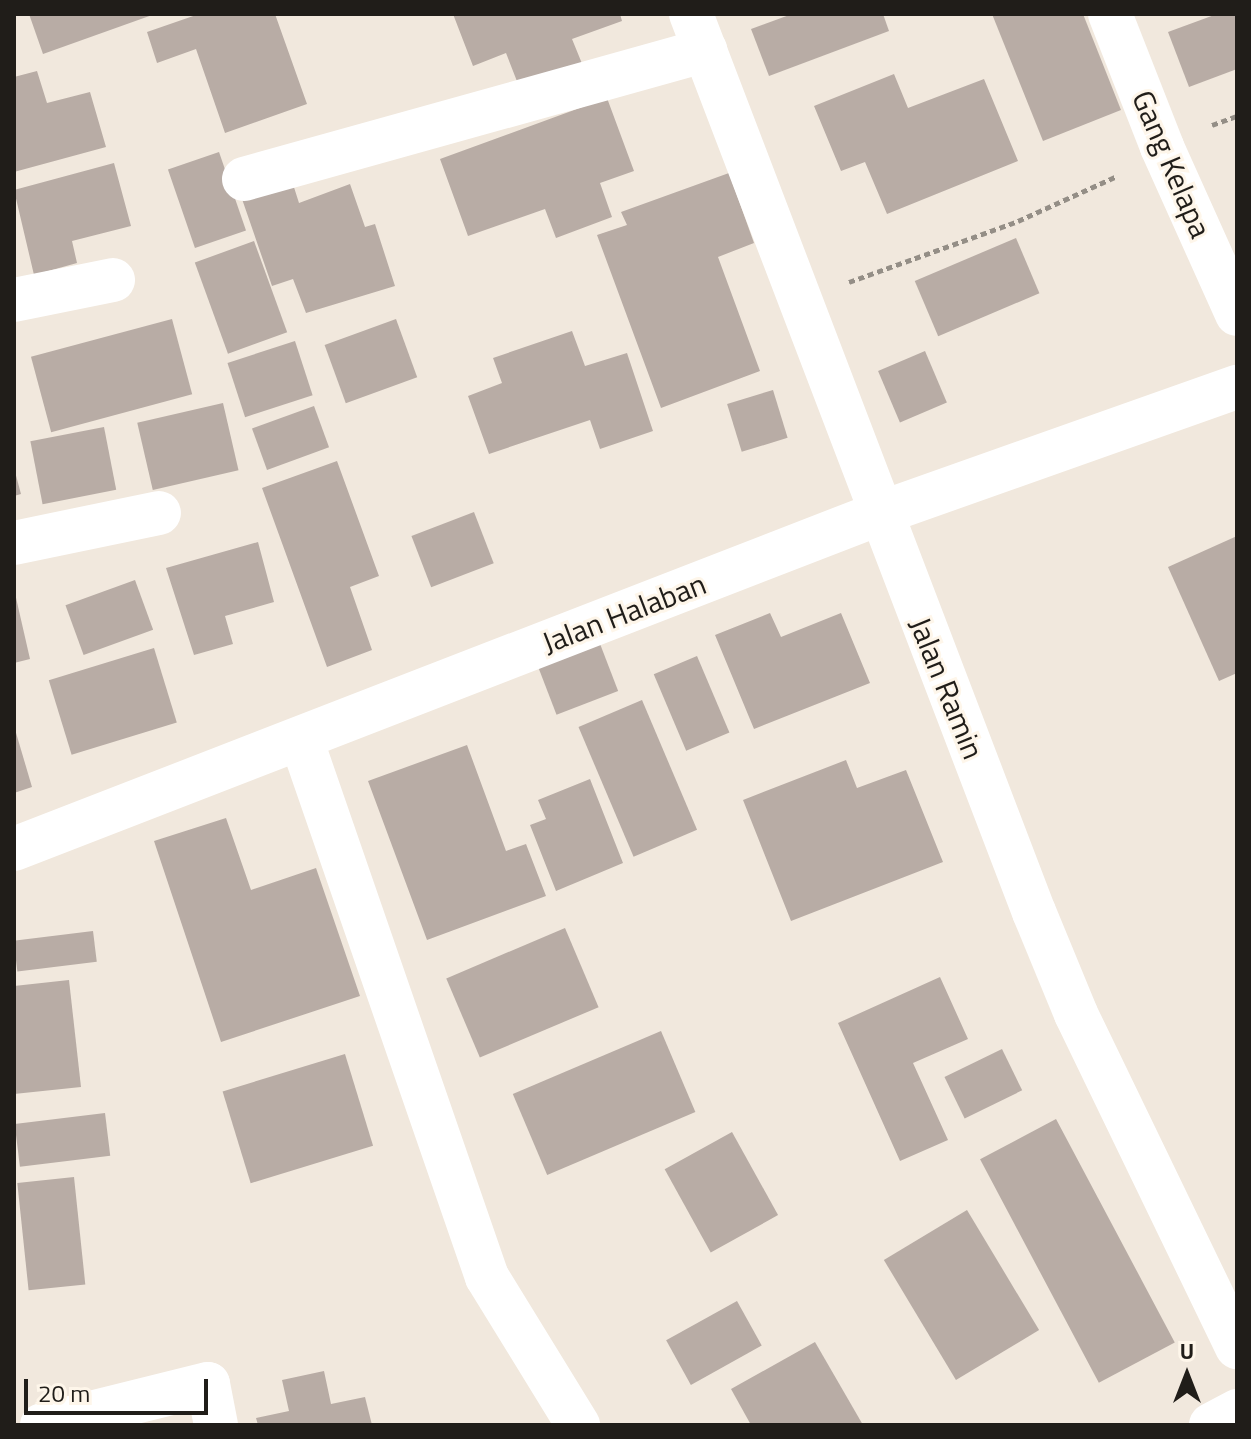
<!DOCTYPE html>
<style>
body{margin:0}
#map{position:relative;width:1251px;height:1439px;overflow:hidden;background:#f1e8dd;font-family:"Titillium Web",sans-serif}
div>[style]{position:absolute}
.building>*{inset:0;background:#b8aca5;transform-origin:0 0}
.path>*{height:5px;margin-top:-2.5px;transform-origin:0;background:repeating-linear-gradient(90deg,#948e86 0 6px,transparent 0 10px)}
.street>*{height:44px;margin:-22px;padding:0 22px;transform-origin:22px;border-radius:22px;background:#fff}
span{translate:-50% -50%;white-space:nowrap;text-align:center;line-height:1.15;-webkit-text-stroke:6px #fef6ea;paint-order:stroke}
.street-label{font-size:30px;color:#201d19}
.frame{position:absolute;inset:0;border:16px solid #201d19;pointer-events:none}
.north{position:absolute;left:1147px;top:1335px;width:80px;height:80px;-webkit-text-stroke:6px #fef6ea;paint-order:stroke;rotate:0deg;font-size:22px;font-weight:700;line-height:32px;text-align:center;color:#201d19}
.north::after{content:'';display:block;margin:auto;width:28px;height:36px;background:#201d19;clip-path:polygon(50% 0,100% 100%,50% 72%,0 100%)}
.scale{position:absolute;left:24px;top:1379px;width:184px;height:36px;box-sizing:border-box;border:4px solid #201d19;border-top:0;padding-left:10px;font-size:24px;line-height:28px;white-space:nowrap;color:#201d19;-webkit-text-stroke:6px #fef6ea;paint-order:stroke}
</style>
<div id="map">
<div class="building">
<div style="clip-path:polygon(29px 14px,155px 14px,43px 54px)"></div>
<div style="clip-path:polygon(199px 14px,275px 14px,307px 104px,225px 133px,196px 49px,157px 63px,147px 32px)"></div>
<div style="clip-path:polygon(453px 14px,620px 14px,622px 21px,572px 39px,583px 66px,520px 89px,506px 53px,473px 66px)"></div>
<div style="clip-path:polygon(792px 14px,883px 14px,889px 31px,769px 76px,751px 29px)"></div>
<div style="clip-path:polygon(992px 14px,1083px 14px,1121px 110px,1043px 141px)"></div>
<div style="clip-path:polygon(1217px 14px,1237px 14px,1237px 69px,1189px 87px,1168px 32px)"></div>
<div style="clip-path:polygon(37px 71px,47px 103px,90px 92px,106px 147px,14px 172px,14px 77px)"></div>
<div style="clip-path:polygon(894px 74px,908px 108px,984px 79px,1018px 161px,887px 214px,865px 162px,841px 171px,814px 106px)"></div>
<div style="clip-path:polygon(607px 98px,634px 171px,600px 183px,612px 217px,556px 238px,545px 209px,468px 236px,440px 159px)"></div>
<div style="left:219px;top:152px;width:83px;height:54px;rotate:71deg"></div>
<div style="clip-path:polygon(114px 163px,131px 226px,72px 241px,77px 263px,34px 275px,14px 190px)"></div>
<div style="clip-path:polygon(729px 173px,754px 243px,718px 257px,760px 371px,661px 408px,597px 235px,627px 225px,621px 212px)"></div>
<div style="clip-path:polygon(292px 181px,299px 203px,350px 184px,365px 227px,375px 224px,395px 286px,306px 313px,293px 279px,272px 286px,242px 199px)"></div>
<div style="left:1016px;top:238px;width:60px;height:110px;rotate:67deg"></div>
<div style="left:254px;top:241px;width:97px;height:63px;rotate:70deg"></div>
<div style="left:172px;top:319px;width:78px;height:146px;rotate:75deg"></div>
<div style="left:396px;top:319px;width:62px;height:76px;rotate:70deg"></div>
<div style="clip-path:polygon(572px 331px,585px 366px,627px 353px,653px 431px,600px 449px,590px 420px,489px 454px,468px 396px,502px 383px,493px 358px)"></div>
<div style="left:295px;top:341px;width:57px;height:71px;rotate:72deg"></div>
<div style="left:925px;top:351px;width:56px;height:51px;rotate:67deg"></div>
<div style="left:773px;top:390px;width:50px;height:48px;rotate:73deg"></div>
<div style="left:223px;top:403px;width:69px;height:88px;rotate:77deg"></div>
<div style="left:314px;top:406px;width:44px;height:66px;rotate:70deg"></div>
<div style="left:104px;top:427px;width:64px;height:75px;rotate:79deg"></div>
<div style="clip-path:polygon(337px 461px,379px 576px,350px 587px,372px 650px,327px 667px,262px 488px)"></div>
<div style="clip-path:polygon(14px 468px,21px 494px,14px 496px)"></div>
<div style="left:474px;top:512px;width:55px;height:67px;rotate:69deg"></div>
<div style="clip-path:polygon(1237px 536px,1237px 673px,1219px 681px,1168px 567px)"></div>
<div style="clip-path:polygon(258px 542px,274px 602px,225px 616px,233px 644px,194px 655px,166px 568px)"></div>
<div style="left:135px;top:580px;width:53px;height:74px;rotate:70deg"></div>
<div style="clip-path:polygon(14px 589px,30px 659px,14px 663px)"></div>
<div style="clip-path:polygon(770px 613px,781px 637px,841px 613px,870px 683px,754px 729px,715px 635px)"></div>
<div style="left:597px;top:636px;width:59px;height:66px;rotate:69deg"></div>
<div style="left:154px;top:648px;width:78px;height:110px;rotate:73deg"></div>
<div style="left:697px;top:656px;width:83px;height:47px;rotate:67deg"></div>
<div style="left:642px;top:700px;width:141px;height:69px;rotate:67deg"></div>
<div style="clip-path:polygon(14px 726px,32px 787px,14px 793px)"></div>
<div style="clip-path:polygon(467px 745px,506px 851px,526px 844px,546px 896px,427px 940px,368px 781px)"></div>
<div style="clip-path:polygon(846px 760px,857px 788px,906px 770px,943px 862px,791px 921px,743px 800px)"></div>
<div style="clip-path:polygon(590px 779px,623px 863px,556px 891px,530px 825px,546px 819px,538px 800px)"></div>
<div style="clip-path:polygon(226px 818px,251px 890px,316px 868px,360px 996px,221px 1042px,154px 841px)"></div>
<div style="left:565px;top:928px;width:86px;height:129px;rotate:67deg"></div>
<div style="left:93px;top:931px;width:31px;height:80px;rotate:83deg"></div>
<div style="clip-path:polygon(940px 977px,968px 1039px,913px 1063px,948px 1140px,900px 1161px,838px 1023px)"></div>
<div style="clip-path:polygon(69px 980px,81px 1087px,14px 1094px,14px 986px)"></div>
<div style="left:661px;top:1031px;width:88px;height:161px;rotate:67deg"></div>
<div style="left:1002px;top:1049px;width:46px;height:64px;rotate:64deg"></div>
<div style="left:345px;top:1054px;width:96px;height:128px;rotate:73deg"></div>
<div style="left:105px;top:1113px;width:43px;height:91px;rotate:83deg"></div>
<div style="left:1056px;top:1119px;width:253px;height:86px;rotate:62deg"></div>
<div style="left:732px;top:1132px;width:95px;height:77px;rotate:61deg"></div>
<div style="left:74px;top:1177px;width:108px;height:57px;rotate:84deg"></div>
<div style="left:967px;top:1210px;width:140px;height:97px;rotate:59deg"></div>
<div style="left:737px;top:1301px;width:51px;height:81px;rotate:61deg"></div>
<div style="clip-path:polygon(815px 1342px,863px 1425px,751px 1425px,731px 1389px)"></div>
<div style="clip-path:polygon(324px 1371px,331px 1404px,365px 1397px,372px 1425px,258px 1425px,256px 1418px,289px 1411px,282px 1380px)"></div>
</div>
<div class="path">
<div style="left:1212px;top:125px;width:27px;rotate:-20deg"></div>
<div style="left:849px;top:282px;width:180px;rotate:-19.8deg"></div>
<div style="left:1018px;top:221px;width:107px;rotate:-24.4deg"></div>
</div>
<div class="street">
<div style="left:691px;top:14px;width:961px;rotate:69.1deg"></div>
<div style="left:1034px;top:912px;width:110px;rotate:67.6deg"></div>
<div style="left:1076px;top:1014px;width:370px;rotate:64.2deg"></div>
<div style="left:1110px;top:14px;width:143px;rotate:68.6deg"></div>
<div style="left:1162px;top:147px;width:183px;rotate:65.8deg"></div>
<div style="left:244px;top:179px;width:479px;rotate:-15.6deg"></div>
<div style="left:14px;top:300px;width:101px;rotate:-11.4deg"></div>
<div style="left:14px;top:543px;width:148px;rotate:-11.7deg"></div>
<div style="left:301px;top:739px;width:569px;rotate:70.93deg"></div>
<div style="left:487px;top:1277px;width:174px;rotate:58.4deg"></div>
<div style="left:14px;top:849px;width:927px;rotate:-21.19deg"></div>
<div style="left:878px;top:514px;width:381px;rotate:-19.5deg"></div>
<div style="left:42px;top:1425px;width:171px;rotate:-13.9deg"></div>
<div style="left:208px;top:1384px;width:42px;rotate:79deg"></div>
<div style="left:1211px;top:1425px;width:30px;rotate:-28deg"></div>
</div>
<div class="street-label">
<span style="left:1172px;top:164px;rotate:67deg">Gang Kelapa</span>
<span style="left:624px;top:613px;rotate:-21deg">Jalan Halaban</span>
<span style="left:947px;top:688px;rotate:68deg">Jalan Ramin</span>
</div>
<div class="frame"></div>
<div class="north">U</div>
<div class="scale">20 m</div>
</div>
